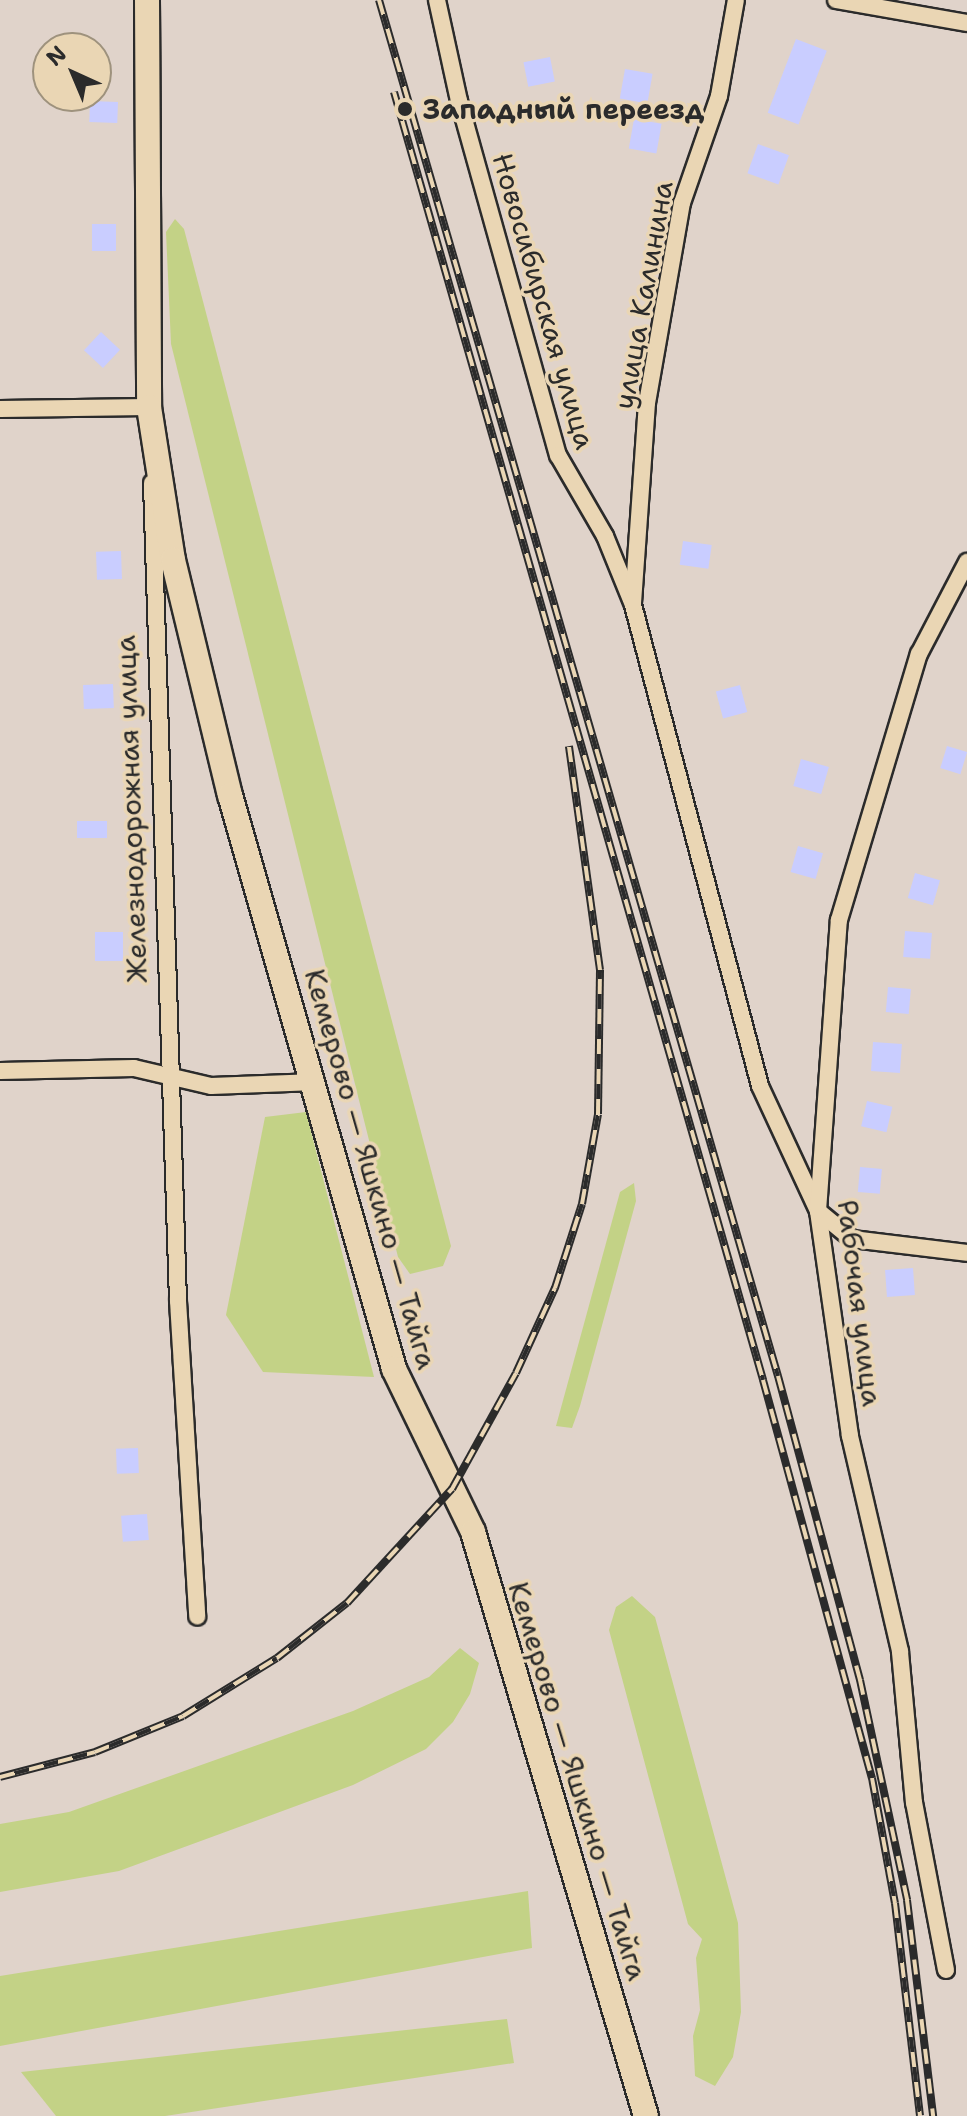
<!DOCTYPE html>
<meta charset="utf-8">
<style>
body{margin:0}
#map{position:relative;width:967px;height:2116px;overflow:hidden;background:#e0d3ca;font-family:"Shantell Sans",sans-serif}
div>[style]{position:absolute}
.green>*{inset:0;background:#c3d286}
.building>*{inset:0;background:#c9cdff;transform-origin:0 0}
.roads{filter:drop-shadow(2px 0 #2b2b2b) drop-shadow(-2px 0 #2b2b2b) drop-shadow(0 2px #2b2b2b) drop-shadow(0 -2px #2b2b2b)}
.minor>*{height:16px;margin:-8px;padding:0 8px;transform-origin:8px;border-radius:8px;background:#ead6b4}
.secondary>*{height:24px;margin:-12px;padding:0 12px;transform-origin:12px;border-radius:12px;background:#ead6b4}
.rail>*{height:8px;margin-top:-4px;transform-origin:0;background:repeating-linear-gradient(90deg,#ead6b4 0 15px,#2b2b2b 0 30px);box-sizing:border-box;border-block:2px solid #2b2b2b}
.dots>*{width:22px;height:22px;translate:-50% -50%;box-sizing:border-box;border:4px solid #ead6b4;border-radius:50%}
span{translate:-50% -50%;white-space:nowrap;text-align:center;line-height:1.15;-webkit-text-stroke:7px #ead6b4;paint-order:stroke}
.poi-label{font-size:28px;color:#2b2b2b;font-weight:700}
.left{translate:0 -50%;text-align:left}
.street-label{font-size:28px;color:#2b2b2b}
.north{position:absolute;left:32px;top:32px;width:80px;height:80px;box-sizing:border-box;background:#ead6b4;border:2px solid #9e927d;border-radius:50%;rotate:316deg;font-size:22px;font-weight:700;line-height:32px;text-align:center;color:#2b2b2b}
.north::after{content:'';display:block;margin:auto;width:28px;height:36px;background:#2b2b2b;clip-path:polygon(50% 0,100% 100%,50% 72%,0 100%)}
</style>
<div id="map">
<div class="green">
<div style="clip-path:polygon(175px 219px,184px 229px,451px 1246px,443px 1266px,410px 1274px,398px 1257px,171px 344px,166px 232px)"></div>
<div style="clip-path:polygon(306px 1112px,374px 1377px,263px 1372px,226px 1315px,265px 1117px)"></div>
<div style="clip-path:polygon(634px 1183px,636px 1201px,580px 1406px,572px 1428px,556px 1426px,620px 1192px)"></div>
<div style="clip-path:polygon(632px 1596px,655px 1617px,738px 1923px,741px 2012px,733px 2057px,715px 2086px,695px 2076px,693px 2036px,700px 2010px,696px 1958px,702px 1939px,688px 1924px,609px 1630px,616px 1607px)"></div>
<div style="clip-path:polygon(460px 1648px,479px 1663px,470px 1694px,453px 1722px,426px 1749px,353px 1785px,119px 1871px,0 1892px,0 1824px,69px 1812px,353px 1711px,429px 1677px)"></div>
<div style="clip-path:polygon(528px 1891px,532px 1948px,0 2046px,0 1976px)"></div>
<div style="clip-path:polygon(507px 2019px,514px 2063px,165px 2116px,56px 2116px,21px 2072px)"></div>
</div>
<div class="building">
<div style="left:796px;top:39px;width:33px;height:79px;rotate:21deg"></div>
<div style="left:550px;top:57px;width:25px;height:27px;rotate:79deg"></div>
<div style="left:625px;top:69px;width:28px;height:30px;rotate:10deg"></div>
<div style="left:90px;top:101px;width:28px;height:21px;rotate:2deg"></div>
<div style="left:634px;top:119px;width:28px;height:30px;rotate:10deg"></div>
<div style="left:758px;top:144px;width:33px;height:31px;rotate:20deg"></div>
<div style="left:116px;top:224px;width:27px;height:24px;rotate:90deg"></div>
<div style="left:101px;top:332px;width:26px;height:25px;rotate:43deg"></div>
<div style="left:683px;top:541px;width:29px;height:24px;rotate:8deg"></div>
<div style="left:121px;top:551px;width:28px;height:25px;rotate:88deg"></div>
<div style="left:113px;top:684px;width:24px;height:30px;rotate:88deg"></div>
<div style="left:740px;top:685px;width:28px;height:25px;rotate:75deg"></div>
<div style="left:947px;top:746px;width:21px;height:23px;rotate:17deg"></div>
<div style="left:801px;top:759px;width:29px;height:28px;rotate:16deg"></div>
<div style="left:107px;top:821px;width:17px;height:30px;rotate:90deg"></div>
<div style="left:798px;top:846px;width:26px;height:27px;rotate:16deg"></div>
<div style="left:915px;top:873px;width:26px;height:26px;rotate:16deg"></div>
<div style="left:905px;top:931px;width:27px;height:26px;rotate:4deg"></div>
<div style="left:95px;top:932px;width:28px;height:29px"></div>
<div style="left:888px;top:987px;width:23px;height:25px;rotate:5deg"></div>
<div style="left:873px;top:1042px;width:29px;height:29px;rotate:4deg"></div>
<div style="left:867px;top:1101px;width:26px;height:26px;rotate:13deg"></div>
<div style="left:860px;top:1167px;width:22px;height:25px;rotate:5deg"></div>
<div style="left:913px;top:1268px;width:27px;height:28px;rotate:86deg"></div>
<div style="left:138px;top:1448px;width:25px;height:22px;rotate:88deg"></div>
<div style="left:147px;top:1514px;width:26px;height:26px;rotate:86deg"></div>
</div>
<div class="roads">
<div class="minor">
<div style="left:437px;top:0;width:103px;rotate:77.7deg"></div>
<div style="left:459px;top:101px;width:368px;rotate:74.4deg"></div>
<div style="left:558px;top:455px;width:94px;rotate:59.9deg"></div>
<div style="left:605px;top:536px;width:74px;rotate:67.9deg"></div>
<div style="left:633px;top:605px;width:497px;rotate:75.2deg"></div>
<div style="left:760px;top:1086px;width:138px;rotate:65.1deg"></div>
<div style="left:818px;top:1211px;width:44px;rotate:39.5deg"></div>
<div style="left:852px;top:1239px;width:116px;rotate:6.9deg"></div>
<div style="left:836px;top:0;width:133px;rotate:10deg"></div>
<div style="left:0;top:409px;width:149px;rotate:-0.8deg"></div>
<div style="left:149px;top:407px;width:9px;rotate:90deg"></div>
<div style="left:152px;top:483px;width:818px;rotate:88.18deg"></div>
<div style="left:178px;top:1301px;width:316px;rotate:86.5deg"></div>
<div style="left:633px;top:603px;width:200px;rotate:-86deg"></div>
<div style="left:647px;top:403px;width:203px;rotate:-80.1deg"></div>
<div style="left:682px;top:203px;width:113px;rotate:-70.9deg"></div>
<div style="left:719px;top:96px;width:97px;rotate:-80deg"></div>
<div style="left:0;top:1071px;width:134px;rotate:-1.3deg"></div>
<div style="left:134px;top:1068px;width:79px;rotate:13.2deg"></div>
<div style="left:211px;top:1086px;width:105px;rotate:-2.2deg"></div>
<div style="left:946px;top:1970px;width:170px;rotate:-100.8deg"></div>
<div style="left:914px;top:1803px;width:153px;rotate:-95.3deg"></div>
<div style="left:900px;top:1651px;width:221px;rotate:-103.1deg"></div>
<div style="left:850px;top:1436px;width:227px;rotate:-98.1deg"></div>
<div style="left:818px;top:1211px;width:292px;rotate:-85.9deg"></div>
<div style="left:839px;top:920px;width:278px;rotate:-73.3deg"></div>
<div style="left:919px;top:654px;width:104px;rotate:-62.4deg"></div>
</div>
<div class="secondary">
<div style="left:147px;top:0;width:407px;rotate:89.7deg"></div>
<div style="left:149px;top:407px;width:155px;rotate:81.1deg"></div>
<div style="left:173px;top:560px;width:242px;rotate:76.4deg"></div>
<div style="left:230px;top:795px;width:597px;rotate:74.05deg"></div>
<div style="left:394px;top:1369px;width:181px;rotate:64.1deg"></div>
<div style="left:473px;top:1532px;width:609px;rotate:73.5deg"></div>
</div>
</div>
<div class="rail">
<div style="left:379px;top:0;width:1433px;rotate:73.83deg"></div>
<div style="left:778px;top:1376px;width:315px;rotate:74.9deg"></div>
<div style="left:860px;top:1680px;width:225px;rotate:77.9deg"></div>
<div style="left:907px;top:1900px;width:218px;rotate:83.1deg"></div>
<div style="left:394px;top:92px;width:1340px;rotate:74.01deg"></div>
<div style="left:763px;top:1380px;width:413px;rotate:74.7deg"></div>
<div style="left:872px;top:1778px;width:127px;rotate:79.6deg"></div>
<div style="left:895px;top:1903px;width:214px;rotate:83.3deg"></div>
<div style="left:0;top:1777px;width:98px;rotate:-14.7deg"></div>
<div style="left:95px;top:1752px;width:95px;rotate:-22.2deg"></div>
<div style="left:183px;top:1716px;width:110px;rotate:-31.7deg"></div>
<div style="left:277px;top:1658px;width:89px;rotate:-38.2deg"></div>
<div style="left:347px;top:1603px;width:155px;rotate:-47.4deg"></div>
<div style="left:452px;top:1489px;width:132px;rotate:-61.1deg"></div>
<div style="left:516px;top:1373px;width:94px;rotate:-65.4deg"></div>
<div style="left:555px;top:1288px;width:88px;rotate:-72.2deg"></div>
<div style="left:582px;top:1204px;width:91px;rotate:-79.9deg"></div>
<div style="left:598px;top:1114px;width:144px;rotate:-89.2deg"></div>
<div style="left:600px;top:970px;width:226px;rotate:-97.9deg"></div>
</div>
<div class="dots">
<div style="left:405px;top:109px;background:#2b2b2b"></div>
</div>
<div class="poi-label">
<span class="left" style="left:423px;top:109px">Западный переезд</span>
</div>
<div class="street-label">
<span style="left:643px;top:295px;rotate:-80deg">улица Калинина</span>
<span style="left:544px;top:301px;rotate:74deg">Новосибирская улица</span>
<span style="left:131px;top:809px;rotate:-92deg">Железнодорожная улица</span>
<span style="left:371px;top:1169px;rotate:74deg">Кемерово — Яшкино — Тайга</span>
<span style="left:860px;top:1303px;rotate:83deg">Рабочая улица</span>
<span style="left:578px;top:1781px;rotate:73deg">Кемерово — Яшкино — Тайга</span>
</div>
<div class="north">N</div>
</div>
